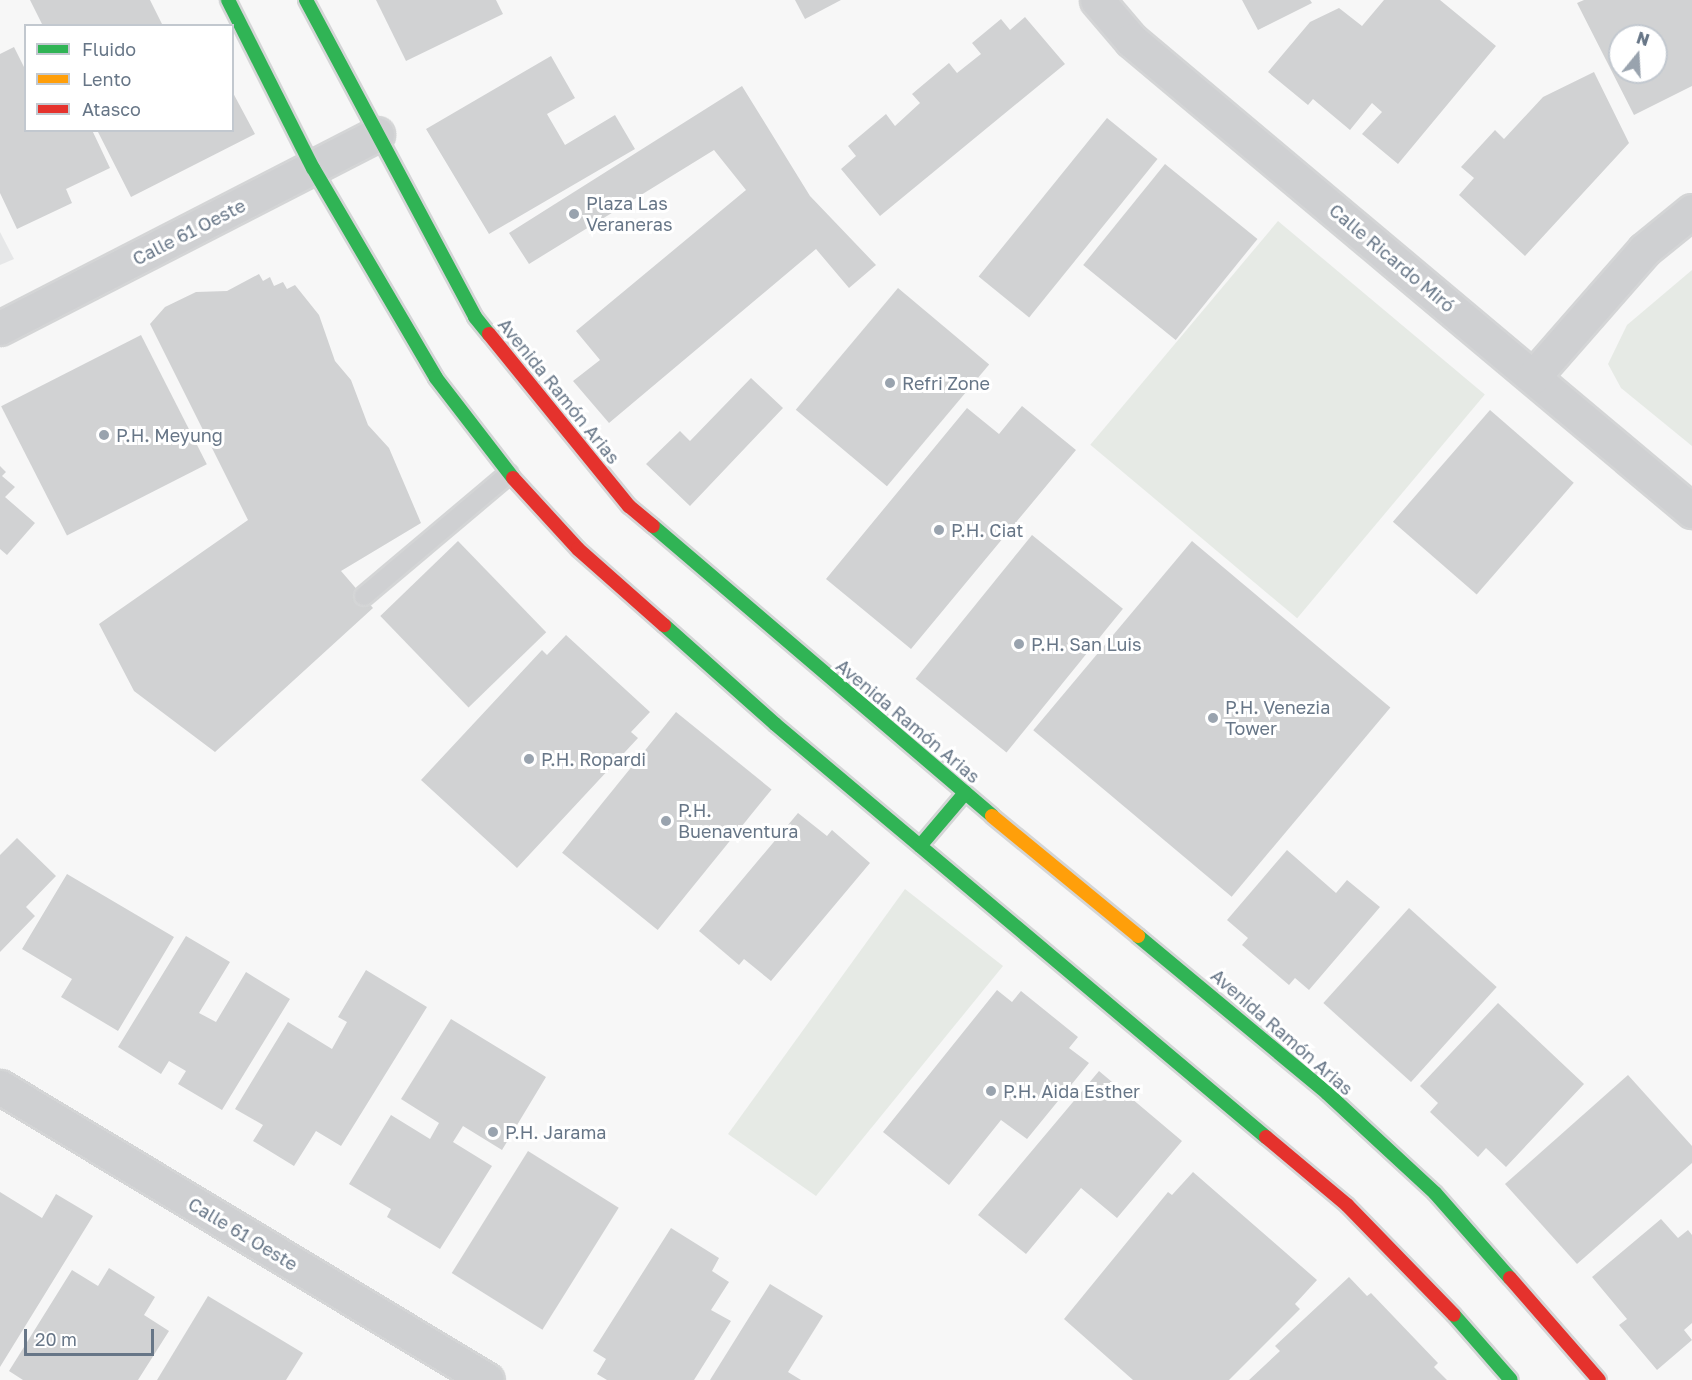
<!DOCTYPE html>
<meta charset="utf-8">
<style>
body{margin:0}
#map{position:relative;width:1692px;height:1380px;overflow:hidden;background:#f7f7f7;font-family:"Golos Text",sans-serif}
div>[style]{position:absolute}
.built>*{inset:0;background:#e6e7e8}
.green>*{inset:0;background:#e6eae5;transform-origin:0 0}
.building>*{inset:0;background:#d1d2d3;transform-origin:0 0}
.roads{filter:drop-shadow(2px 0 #d4d5d6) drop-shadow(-2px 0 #d4d5d6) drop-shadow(0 2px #d4d5d6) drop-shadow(0 -2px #d4d5d6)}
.lane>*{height:18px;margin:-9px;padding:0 9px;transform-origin:9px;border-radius:9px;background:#cfd0d2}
.street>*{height:33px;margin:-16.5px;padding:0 16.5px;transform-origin:16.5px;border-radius:16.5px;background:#cfd0d2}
.fast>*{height:14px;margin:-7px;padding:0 7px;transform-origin:7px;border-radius:7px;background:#30b455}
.slow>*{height:14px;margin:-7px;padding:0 7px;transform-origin:7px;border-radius:7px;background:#ff9f0a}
.jam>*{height:14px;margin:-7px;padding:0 7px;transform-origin:7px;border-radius:7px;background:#e5322d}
.dots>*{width:16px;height:16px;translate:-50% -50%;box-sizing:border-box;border:3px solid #fff;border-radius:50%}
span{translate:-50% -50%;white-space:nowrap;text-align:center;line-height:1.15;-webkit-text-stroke:6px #fff;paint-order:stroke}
.poi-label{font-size:18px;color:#677687}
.left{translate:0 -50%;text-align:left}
.street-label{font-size:18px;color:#677687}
.legend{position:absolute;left:24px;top:24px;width:210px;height:108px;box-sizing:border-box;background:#fff;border:2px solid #c2c8cf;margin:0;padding:8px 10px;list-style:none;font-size:18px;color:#677687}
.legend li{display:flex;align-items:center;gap:12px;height:30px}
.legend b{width:30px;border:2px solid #c2c8cf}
.north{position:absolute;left:1608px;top:24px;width:60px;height:60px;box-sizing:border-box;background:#fff;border:2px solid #c2c8cf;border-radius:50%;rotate:18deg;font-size:16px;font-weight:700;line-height:24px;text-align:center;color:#677687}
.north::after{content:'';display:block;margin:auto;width:21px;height:27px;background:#99a3ae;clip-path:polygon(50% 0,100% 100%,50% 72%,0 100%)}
.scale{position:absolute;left:24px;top:1329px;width:130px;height:27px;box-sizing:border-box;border:3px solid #677687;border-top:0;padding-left:8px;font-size:18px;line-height:21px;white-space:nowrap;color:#677687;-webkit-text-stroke:4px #fff;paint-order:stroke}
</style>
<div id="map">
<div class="built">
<div style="clip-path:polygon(0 232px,14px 259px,0 265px)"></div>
</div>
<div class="green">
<div style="left:1278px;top:221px;width:270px;height:292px;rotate:40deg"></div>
<div style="clip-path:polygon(1692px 270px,1692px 446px,1621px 388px,1608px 364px,1627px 325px)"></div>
<div style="clip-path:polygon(905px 889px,1003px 966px,816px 1196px,728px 1134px)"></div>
</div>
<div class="building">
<div style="clip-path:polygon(30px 0,150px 0,163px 26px,43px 26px)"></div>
<div style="clip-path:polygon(376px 0,496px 0,503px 14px,406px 61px)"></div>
<div style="clip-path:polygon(795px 0,841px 0,805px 19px)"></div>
<div style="clip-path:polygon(1242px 0,1310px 0,1312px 3px,1258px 30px)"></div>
<div style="clip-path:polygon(1384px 0,1440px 0,1496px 46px,1398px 164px,1362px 134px,1382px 112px,1372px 103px,1350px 130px,1313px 99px,1308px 105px,1268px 72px,1310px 22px,1339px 8px,1362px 26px)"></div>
<div style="clip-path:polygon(evenodd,1584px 0,1692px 0,1692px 86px,1634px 115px,1577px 3px,1584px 0,1620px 36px,1656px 36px,1656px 72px,1620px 72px,1620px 36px)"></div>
<div style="clip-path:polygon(1025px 17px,1065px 64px,880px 216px,841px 169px,856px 156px,848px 146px,886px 114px,895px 126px,920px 103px,912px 94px,949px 63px,957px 73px,981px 54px,972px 43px,1001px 19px,1010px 30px)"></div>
<div style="clip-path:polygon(14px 47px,26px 71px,26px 130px,92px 130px,110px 168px,66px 189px,72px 203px,17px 229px,0 193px,0 54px)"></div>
<div style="clip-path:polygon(551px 56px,575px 98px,547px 114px,565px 145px,615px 115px,635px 149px,489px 234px,426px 129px)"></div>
<div style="clip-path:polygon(1594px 72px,1629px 143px,1525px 256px,1459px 195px,1474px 178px,1461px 167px,1495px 130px,1504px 139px,1543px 97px)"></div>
<div style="clip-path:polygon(742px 86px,810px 196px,876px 265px,849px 288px,816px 249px,609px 423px,573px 381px,600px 360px,576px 331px,746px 190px,714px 150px,529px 264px,509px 233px)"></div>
<div style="clip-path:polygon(232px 91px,255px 134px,131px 197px,97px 130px,232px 130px)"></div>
<div style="left:1107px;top:118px;width:65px;height:204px;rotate:39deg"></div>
<div style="left:1165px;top:164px;width:119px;height:130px;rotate:39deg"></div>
<div style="clip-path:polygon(259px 274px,263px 281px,270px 277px,274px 286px,283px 282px,287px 289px,295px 285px,319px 315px,335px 361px,351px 380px,368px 425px,389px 448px,421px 523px,341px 571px,373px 608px,215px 752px,134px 691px,99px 624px,248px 520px,150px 324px,165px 307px,196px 292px,227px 291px)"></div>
<div style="left:898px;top:288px;width:119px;height:159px;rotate:40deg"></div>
<div style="left:141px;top:335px;width:145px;height:157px;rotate:63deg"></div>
<div style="clip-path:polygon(751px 378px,783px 408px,690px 506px,646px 464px,680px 431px,690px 441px)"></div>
<div style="clip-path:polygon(1022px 406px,1076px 450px,911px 649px,826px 579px,967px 408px,999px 434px)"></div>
<div style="left:1490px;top:410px;width:111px;height:148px;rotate:41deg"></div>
<div style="clip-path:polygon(0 466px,6px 472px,2px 476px,15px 487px,5px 497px,35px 523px,7px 555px,0 549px)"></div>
<div style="left:1032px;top:535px;width:117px;height:185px;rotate:39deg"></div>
<div style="left:458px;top:541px;width:127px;height:108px;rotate:46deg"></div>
<div style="left:1192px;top:541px;width:259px;height:247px;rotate:40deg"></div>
<div style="clip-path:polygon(566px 635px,650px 712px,631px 732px,638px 738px,517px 868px,421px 780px,542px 650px,547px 655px)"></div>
<div style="left:676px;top:712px;width:123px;height:181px;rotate:39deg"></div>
<div style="clip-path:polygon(798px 813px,827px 836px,832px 830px,870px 863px,771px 981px,744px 959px,739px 965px,699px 931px)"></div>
<div style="clip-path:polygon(17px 838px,56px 876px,26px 907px,35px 916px,0 952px,0 855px)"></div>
<div style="clip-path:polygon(1287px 850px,1336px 893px,1347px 880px,1380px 907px,1309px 990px,1295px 978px,1289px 985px,1242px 945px,1248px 938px,1227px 920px)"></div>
<div style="clip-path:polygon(67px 874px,174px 937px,118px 1031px,61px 997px,72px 979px,22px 949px)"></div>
<div style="left:1409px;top:908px;width:118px;height:128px;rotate:42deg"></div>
<div style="clip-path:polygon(186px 936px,230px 962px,199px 1013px,216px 1022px,246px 972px,290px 999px,222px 1110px,178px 1084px,186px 1071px,169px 1061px,161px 1074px,118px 1047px)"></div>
<div style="clip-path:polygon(366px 970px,427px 1007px,341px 1146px,316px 1131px,294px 1166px,253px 1141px,263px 1125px,235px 1109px,288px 1022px,332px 1049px,347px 1022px,338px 1017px)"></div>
<div style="clip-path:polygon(997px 990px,1012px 1002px,1021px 991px,1078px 1037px,1069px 1048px,1089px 1063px,1027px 1139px,1001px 1120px,949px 1185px,883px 1132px)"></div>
<div style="clip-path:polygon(1498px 1003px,1584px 1084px,1506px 1167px,1486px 1148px,1478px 1157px,1430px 1112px,1438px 1103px,1420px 1086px)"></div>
<div style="clip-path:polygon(451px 1019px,546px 1077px,502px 1150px,463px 1126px,453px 1142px,492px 1166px,440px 1249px,387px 1217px,391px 1209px,349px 1184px,391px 1115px,430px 1139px,439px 1123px,401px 1099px)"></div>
<div style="clip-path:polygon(1099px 1071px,1182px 1141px,1117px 1218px,1081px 1188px,1026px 1254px,978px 1215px)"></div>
<div style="clip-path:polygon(1628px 1075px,1692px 1146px,1692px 1163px,1577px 1264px,1505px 1184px)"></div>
<div style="left:528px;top:1151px;width:107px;height:144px;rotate:32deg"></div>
<div style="clip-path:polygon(1193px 1172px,1317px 1280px,1295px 1304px,1300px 1309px,1229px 1380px,1133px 1380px,1064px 1319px,1168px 1192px,1172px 1195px)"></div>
<div style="clip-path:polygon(0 1192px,42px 1218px,56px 1194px,93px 1216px,0 1367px)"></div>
<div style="clip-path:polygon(1661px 1219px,1678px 1238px,1688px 1230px,1692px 1235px,1692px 1323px,1684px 1330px,1692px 1340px,1657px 1370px,1619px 1325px,1627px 1319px,1592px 1277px)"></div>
<div style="clip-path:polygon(671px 1228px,719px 1258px,712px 1271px,729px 1282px,711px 1310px,731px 1321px,694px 1380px,607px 1380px,597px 1374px,606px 1359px,593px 1351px)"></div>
<div style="clip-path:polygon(109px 1268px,155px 1297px,144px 1315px,169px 1331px,138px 1380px,23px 1380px,9px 1371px,72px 1270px,98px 1286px)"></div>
<div style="clip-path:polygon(1349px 1277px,1367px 1296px,1371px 1293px,1438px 1363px,1434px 1367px,1447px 1380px,1249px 1380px,1280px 1351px,1275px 1346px)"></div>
<div style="clip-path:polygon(770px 1284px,823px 1316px,788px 1372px,801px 1380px,710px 1380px)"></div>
<div style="clip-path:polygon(208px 1296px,303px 1353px,286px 1380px,157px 1380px)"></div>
</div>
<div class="roads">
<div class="lane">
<div style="left:364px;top:596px;width:189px;rotate:-40.1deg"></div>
</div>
<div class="street">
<div style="left:1097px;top:0;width:52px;rotate:49.6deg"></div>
<div style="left:1131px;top:40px;width:733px;rotate:40.02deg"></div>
<div style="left:0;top:328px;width:424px;rotate:-27.2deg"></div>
<div style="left:1533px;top:377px;width:169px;rotate:-48.8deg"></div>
<div style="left:1644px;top:250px;width:62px;rotate:-39.1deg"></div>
<div style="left:0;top:1087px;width:568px;rotate:31.03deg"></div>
</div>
<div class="fast">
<div style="left:228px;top:0;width:188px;rotate:63.2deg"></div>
<div style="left:313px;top:168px;width:243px;rotate:59.6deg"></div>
<div style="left:436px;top:378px;width:126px;rotate:52.4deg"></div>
<div style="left:306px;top:0;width:359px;rotate:61.9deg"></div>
<div style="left:475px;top:317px;width:22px;rotate:51deg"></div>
<div style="left:653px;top:526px;width:446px;rotate:40.5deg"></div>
<div style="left:664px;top:625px;width:149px;rotate:41.7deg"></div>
<div style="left:775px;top:724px;width:642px;rotate:40.07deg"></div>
<div style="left:920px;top:846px;width:70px;rotate:-49.7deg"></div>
<div style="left:1138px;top:936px;width:246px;rotate:39.7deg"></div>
<div style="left:1327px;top:1093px;width:147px;rotate:42.8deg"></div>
<div style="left:1435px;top:1193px;width:113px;rotate:48.6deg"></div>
<div style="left:1454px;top:1315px;width:86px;rotate:48.8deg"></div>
</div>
<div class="slow">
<div style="left:992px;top:816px;width:189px;rotate:39.4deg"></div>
</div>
<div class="jam">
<div style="left:489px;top:334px;width:222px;rotate:50.9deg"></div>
<div style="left:629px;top:506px;width:31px;rotate:40deg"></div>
<div style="left:513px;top:478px;width:96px;rotate:47.5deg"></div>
<div style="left:578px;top:549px;width:115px;rotate:41.5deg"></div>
<div style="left:1266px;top:1137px;width:106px;rotate:40deg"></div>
<div style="left:1347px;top:1205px;width:153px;rotate:45.8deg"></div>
<div style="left:1510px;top:1278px;width:135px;rotate:48.9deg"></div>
</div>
</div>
<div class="dots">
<div style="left:574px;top:214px;background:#99a3ae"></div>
<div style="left:890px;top:383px;background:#99a3ae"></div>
<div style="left:104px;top:435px;background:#99a3ae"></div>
<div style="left:939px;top:530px;background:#99a3ae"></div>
<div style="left:1019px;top:644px;background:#99a3ae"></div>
<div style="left:1213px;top:718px;background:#99a3ae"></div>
<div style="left:529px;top:759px;background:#99a3ae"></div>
<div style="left:666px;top:821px;background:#99a3ae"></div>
<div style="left:991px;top:1091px;background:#99a3ae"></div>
<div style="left:493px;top:1132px;background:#99a3ae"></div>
</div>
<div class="poi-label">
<span class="left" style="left:586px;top:214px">Plaza Las<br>Veraneras</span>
<span class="left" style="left:902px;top:383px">Refri Zone</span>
<span class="left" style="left:116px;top:435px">P.H. Meyung</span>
<span class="left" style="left:951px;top:530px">P.H. Ciat</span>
<span class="left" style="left:1031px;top:644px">P.H. San Luis</span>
<span class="left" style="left:1225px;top:718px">P.H. Venezia<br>Tower</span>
<span class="left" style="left:541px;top:759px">P.H. Ropardi</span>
<span class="left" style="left:678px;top:821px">P.H.<br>Buenaventura</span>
<span class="left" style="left:1003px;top:1091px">P.H. Aida Esther</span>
<span class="left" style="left:505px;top:1132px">P.H. Jarama</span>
</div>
<div class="street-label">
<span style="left:189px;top:232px;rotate:-27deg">Calle 61 Oeste</span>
<span style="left:1392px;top:258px;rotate:40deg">Calle Ricardo Miró</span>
<span style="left:559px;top:391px;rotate:51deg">Avenida Ramón Arias</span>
<span style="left:908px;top:721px;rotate:40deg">Avenida Ramón Arias</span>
<span style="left:1282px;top:1032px;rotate:41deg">Avenida Ramón Arias</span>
<span style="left:243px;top:1234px;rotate:31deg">Calle 61 Oeste</span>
</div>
<ul class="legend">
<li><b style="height:8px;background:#30b455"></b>Fluido</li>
<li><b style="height:8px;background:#ff9f0a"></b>Lento</li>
<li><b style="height:8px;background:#e5322d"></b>Atasco</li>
</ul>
<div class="north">N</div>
<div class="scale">20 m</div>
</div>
